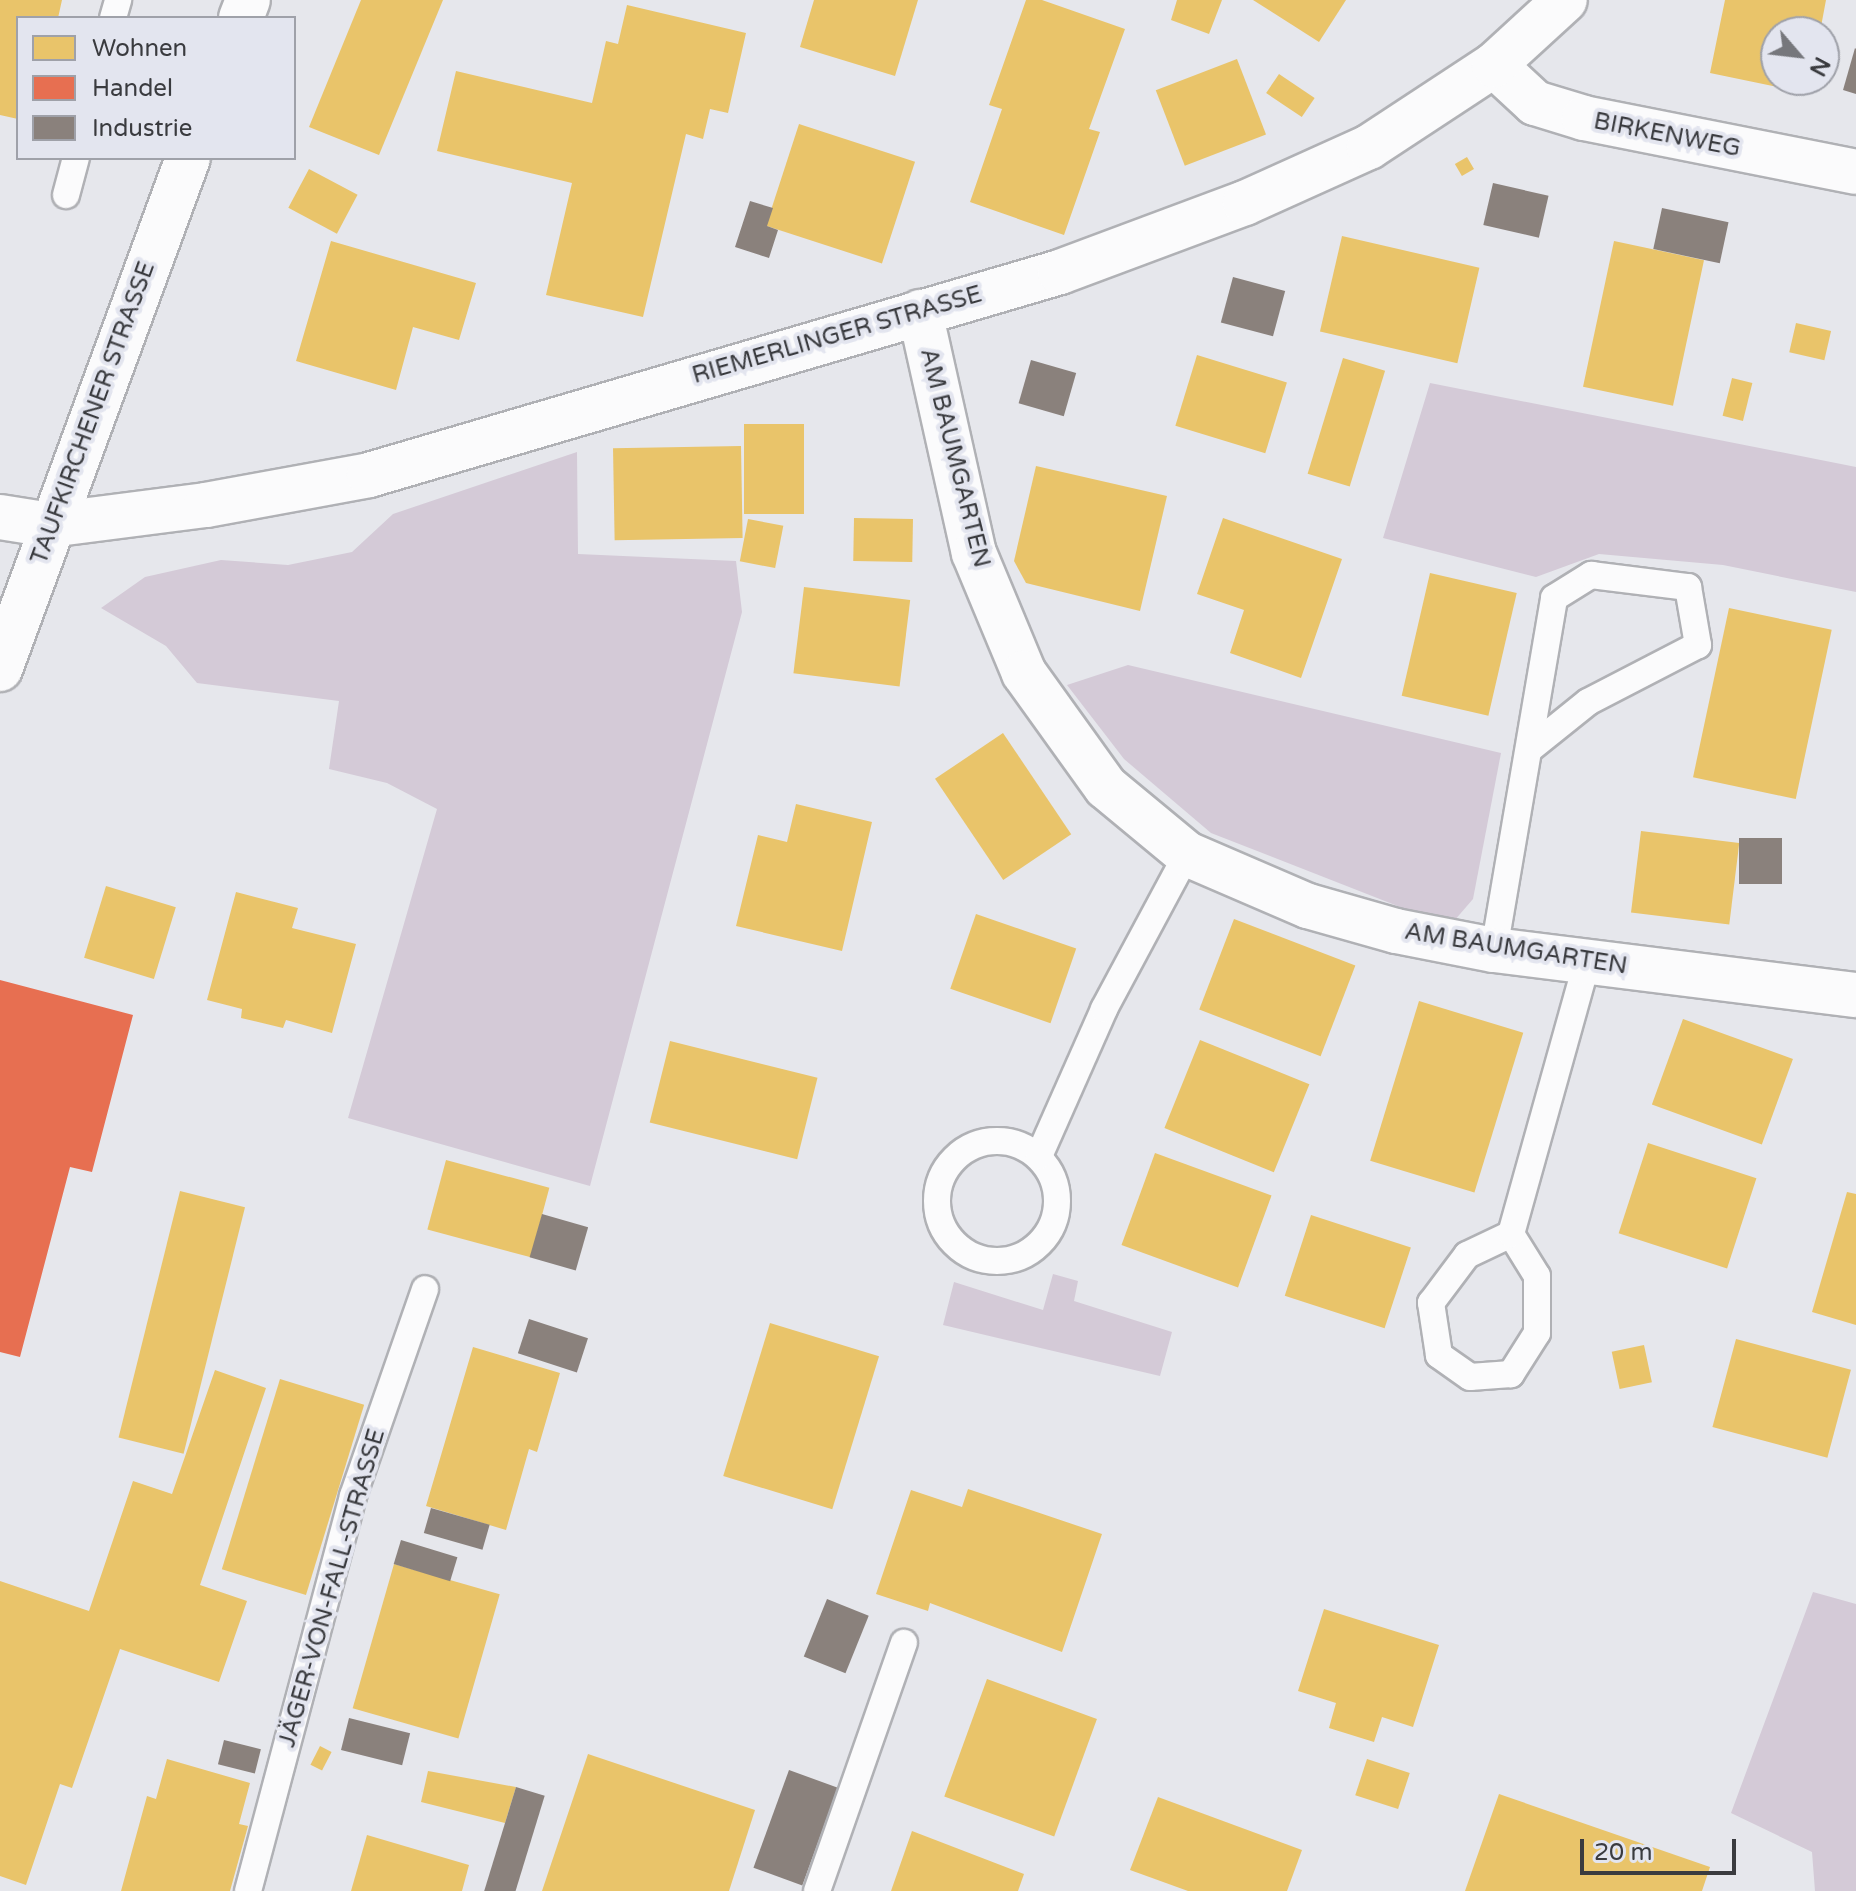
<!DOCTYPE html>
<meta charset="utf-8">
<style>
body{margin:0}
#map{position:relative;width:1856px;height:1891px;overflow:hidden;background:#e6e7ec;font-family:"Varela Round",sans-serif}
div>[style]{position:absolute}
.green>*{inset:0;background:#d4cad7}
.homes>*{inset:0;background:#e9c46a;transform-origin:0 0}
.shops>*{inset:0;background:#e76f51}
.industry>*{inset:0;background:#8a817c;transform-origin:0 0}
.roads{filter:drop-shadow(2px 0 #b0b1b5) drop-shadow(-2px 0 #b0b1b5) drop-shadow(0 2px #b0b1b5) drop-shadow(0 -2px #b0b1b5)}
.lane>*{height:26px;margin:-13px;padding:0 13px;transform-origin:13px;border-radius:13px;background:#fbfbfc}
.lane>.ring{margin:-13px;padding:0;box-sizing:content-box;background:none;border:26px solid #fbfbfc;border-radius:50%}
.street>*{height:44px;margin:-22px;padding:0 22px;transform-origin:22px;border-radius:22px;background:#fbfbfc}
.secondary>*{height:44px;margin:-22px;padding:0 22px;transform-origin:22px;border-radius:22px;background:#fbfbfc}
span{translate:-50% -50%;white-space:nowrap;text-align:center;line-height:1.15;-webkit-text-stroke:8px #e3e5ef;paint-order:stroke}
.street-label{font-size:24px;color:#3a3b3f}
.legend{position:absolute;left:16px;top:16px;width:280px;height:144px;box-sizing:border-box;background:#e3e5ef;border:2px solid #9fa1a9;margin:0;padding:10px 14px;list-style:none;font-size:24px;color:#3a3b3f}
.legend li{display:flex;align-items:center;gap:16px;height:40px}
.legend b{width:40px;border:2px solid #9fa1a9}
.north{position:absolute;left:1760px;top:16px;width:80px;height:80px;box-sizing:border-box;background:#e3e5ef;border:2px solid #9fa1a9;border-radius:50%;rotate:118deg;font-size:22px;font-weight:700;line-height:32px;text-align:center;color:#3a3b3f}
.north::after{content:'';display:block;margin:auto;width:28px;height:36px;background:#76777c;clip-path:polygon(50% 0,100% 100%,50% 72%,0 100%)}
.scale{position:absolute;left:1580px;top:1839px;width:156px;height:36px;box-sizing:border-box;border:4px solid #3a3b3f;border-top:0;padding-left:10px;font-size:24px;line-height:28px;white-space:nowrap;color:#3a3b3f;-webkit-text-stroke:6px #e3e5ef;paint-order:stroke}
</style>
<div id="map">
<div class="green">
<div style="clip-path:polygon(1430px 383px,1856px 467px,1856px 592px,1723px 565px,1599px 554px,1536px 577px,1383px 538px)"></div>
<div style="clip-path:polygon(577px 452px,578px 554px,736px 561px,742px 612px,590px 1186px,348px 1118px,437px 809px,387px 783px,329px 769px,339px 701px,197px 683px,166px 646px,101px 608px,145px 577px,221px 560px,288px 565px,352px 552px,393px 514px)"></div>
<div style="clip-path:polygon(1128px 665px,1501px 753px,1473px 899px,1454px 921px,1418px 914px,1211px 833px,1124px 759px,1067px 685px)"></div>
<div style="clip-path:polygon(1053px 1274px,1078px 1281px,1074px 1301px,1172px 1332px,1160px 1376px,943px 1325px,954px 1282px,1043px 1310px)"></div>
<div style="clip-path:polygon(1813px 1592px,1856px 1604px,1856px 1891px,1815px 1891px,1812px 1852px,1731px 1813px)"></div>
</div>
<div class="homes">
<div style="clip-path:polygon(0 0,62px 0,58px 18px,18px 18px,18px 119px,0 115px)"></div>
<div style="clip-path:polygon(361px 0,443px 0,379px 155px,309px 127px)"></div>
<div style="clip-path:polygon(814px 0,918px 0,895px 76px,800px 47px)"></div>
<div style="clip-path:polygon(1026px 0,1042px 0,1125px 29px,1089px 129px,1100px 132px,1064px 235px,970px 202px,1002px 109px,989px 105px)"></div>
<div style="clip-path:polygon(1177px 0,1222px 0,1209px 34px,1171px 20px)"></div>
<div style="clip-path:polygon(1253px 0,1346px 0,1319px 42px)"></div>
<div style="clip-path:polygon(1725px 0,1826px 0,1820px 32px,1776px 32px,1776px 80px,1809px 80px,1807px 93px,1710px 73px)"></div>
<div style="clip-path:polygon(627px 5px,746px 33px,728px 113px,710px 109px,703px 139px,686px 134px,643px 317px,546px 295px,572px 183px,437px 151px,456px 71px,592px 103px,606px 41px,618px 44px)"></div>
<div style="left:1237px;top:59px;width:81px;height:87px;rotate:69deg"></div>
<div style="left:1279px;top:74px;width:43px;height:23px;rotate:34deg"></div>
<div style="left:799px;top:124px;width:122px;height:107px;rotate:18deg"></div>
<div style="left:1467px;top:157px;width:14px;height:14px;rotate:60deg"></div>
<div style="left:309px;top:169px;width:55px;height:44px;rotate:28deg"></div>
<div style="left:1342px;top:236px;width:141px;height:98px;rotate:13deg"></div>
<div style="clip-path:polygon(331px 241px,476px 283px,459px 340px,413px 327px,396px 390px,296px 361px)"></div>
<div style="left:1614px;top:241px;width:92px;height:149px;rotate:12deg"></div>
<div style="left:1796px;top:323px;width:36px;height:30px;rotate:13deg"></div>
<div style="left:1197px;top:355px;width:94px;height:74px;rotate:17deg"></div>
<div style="left:1343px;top:358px;width:44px;height:121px;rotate:17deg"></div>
<div style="left:1732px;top:378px;width:21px;height:39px;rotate:14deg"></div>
<div style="left:744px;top:424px;width:60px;height:90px"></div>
<div style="left:741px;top:446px;width:92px;height:128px;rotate:89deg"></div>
<div style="clip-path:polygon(1036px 466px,1167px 496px,1140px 611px,1026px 583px,1014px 561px)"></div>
<div style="left:854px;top:518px;width:59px;height:43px;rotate:1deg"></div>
<div style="clip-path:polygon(1223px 518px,1342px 559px,1301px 678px,1230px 653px,1244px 610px,1197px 594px)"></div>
<div style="left:748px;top:519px;width:36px;height:43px;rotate:11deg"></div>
<div style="left:1430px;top:573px;width:89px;height:126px;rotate:13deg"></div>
<div style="left:804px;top:587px;width:107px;height:87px;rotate:7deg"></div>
<div style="left:1729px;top:608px;width:105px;height:173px;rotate:12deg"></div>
<div style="left:1003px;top:733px;width:122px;height:82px;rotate:56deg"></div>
<div style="clip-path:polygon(796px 804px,872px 822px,842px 951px,736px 926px,758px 835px,787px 842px)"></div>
<div style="left:1641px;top:831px;width:99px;height:82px;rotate:7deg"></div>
<div style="left:106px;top:886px;width:73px;height:75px;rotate:17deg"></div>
<div style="clip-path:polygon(236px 892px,298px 908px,292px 928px,356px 944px,332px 1033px,286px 1020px,283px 1028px,241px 1018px,242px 1009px,207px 1000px)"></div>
<div style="left:976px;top:914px;width:106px;height:79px;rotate:19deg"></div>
<div style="left:1234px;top:919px;width:130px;height:97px;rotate:21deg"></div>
<div style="left:1419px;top:1001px;width:109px;height:167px;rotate:17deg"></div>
<div style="left:1683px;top:1019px;width:117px;height:91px;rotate:20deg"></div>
<div style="left:1200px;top:1040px;width:118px;height:95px;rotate:22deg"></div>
<div style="left:670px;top:1041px;width:152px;height:84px;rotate:14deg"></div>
<div style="left:1648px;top:1143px;width:114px;height:95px;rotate:18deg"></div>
<div style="left:1155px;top:1153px;width:124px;height:98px;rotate:20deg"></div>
<div style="left:446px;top:1160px;width:107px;height:72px;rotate:15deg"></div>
<div style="left:180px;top:1191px;width:67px;height:254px;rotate:14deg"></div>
<div style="clip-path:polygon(1847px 1192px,1856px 1194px,1856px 1325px,1812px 1312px)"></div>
<div style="left:1311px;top:1215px;width:105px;height:85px;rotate:18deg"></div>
<div style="left:770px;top:1323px;width:114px;height:160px;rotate:17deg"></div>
<div style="left:1736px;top:1339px;width:119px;height:91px;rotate:15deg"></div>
<div style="left:1644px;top:1345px;width:38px;height:33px;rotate:78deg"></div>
<div style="clip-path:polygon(473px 1347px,560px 1373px,537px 1452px,529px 1449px,506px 1530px,426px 1506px)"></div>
<div style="clip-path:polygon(215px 1370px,266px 1388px,200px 1585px,247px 1601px,219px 1682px,120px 1649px,72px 1788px,60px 1784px,26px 1885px,0 1876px,0 1581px,89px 1611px,133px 1481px,172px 1494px)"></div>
<div style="left:280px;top:1379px;width:88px;height:199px;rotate:17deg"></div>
<div style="clip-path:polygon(968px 1489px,1102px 1534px,1062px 1652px,930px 1603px,928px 1611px,876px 1594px,911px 1490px,962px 1507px)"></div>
<div style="left:394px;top:1564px;width:110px;height:150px;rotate:16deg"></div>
<div style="clip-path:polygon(1324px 1609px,1439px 1645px,1413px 1727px,1382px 1717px,1374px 1742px,1329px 1728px,1336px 1703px,1298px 1691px)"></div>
<div style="left:987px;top:1679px;width:117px;height:125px;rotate:20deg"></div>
<div style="left:320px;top:1746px;width:13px;height:21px;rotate:27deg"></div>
<div style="clip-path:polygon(588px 1754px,755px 1810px,729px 1891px,542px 1891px)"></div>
<div style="clip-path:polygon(167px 1759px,250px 1783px,239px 1824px,248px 1826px,230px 1891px,121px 1891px,147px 1796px,156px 1799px)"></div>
<div style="left:1367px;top:1759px;width:45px;height:38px;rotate:18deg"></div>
<div style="clip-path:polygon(428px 1771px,516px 1787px,505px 1823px,421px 1802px)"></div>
<div style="clip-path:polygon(1499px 1794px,1710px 1867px,1702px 1891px,1465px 1891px)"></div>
<div style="clip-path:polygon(1158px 1797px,1302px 1850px,1287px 1891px,1188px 1891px,1130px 1870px)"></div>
<div style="clip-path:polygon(912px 1831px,1024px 1874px,1018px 1891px,891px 1891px)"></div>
<div style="clip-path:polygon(367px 1835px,469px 1865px,462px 1891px,351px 1891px)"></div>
</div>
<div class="shops">
<div style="clip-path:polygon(0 980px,133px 1015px,92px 1172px,70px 1167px,20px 1357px,0 1352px)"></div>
</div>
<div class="industry">
<div style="clip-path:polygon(1855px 48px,1856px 49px,1856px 94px,1843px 90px)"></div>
<div style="left:1493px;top:183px;width:57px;height:43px;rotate:13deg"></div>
<div style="clip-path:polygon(750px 201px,773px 208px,767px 226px,778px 230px,769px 258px,735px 247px)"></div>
<div style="left:1662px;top:208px;width:68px;height:42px;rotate:12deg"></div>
<div style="left:1233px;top:277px;width:54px;height:47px;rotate:15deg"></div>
<div style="left:1031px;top:360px;width:47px;height:45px;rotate:16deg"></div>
<div style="left:1739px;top:838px;width:43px;height:46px"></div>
<div style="left:542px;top:1214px;width:48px;height:45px;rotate:16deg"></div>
<div style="left:529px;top:1319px;width:62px;height:36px;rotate:18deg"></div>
<div style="left:431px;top:1508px;width:61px;height:26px;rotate:16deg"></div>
<div style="left:401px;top:1540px;width:59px;height:25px;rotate:17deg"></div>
<div style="left:827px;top:1599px;width:45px;height:62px;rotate:22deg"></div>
<div style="left:349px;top:1718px;width:63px;height:33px;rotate:14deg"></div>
<div style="left:224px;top:1740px;width:38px;height:25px;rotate:14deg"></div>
<div style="left:789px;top:1770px;width:52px;height:104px;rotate:20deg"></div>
<div style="left:516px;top:1787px;width:30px;height:109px;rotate:17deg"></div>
</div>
<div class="roads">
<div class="lane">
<div style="left:113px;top:18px;width:19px;rotate:-74deg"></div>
<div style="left:66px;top:195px;width:38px;rotate:-75deg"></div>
<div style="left:1494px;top:950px;width:357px;rotate:-80.3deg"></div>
<div style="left:1554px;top:598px;width:44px;rotate:-31.9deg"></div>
<div style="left:1591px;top:575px;width:98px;rotate:7.1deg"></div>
<div style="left:1688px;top:587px;width:59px;rotate:80.2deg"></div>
<div style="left:1698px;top:645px;width:124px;rotate:152.6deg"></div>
<div style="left:1588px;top:702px;width:72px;rotate:141.2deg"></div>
<div class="ring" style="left:937px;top:1141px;width:94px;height:94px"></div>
<div style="left:1039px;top:1156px;width:161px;rotate:-66.1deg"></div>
<div style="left:1104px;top:1009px;width:176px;rotate:-61.8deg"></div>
<div style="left:1511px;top:1234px;width:49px;rotate:58.2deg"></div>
<div style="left:1537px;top:1276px;width:57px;rotate:90deg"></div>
<div style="left:1537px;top:1333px;width:49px;rotate:122.4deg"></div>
<div style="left:1511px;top:1374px;width:41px;rotate:175.8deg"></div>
<div style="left:1470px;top:1377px;width:38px;rotate:-145deg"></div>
<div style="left:1439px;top:1355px;width:53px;rotate:-98.7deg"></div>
<div style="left:1431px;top:1303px;width:60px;rotate:-53.1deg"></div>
<div style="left:1467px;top:1255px;width:49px;rotate:-25.5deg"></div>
<div style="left:1511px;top:1234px;width:283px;rotate:-74.4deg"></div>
<div style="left:248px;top:1891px;width:409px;rotate:-75.1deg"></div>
<div style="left:353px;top:1496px;width:219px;rotate:-70.8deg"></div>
<div style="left:817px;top:1891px;width:263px;rotate:-70.7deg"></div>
</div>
<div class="street">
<div style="left:1494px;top:65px;width:56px;rotate:42.8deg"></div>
<div style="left:1535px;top:103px;width:51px;rotate:17deg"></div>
<div style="left:1584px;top:118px;width:277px;rotate:11.2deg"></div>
<div style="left:920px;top:312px;width:247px;rotate:77.4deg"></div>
<div style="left:974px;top:553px;width:130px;rotate:67.4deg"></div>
<div style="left:1024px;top:673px;width:140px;rotate:54.3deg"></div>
<div style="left:1106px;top:787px;width:105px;rotate:39.6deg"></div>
<div style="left:1187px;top:854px;width:132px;rotate:23.3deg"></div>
<div style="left:1308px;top:906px;width:91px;rotate:15.9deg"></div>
<div style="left:1396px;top:931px;width:100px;rotate:11deg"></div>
<div style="left:1494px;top:950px;width:365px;rotate:7.1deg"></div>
<div style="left:0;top:517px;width:51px;rotate:9.1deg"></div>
<div style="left:50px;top:525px;width:157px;rotate:-7.3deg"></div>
<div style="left:206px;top:505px;width:166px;rotate:-10.4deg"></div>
<div style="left:369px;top:475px;width:720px;rotate:-16.37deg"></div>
<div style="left:1060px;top:272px;width:197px;rotate:-20.5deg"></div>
<div style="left:1245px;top:203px;width:136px;rotate:-24.3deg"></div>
<div style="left:1369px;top:147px;width:149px;rotate:-33.3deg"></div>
<div style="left:1494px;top:65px;width:96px;rotate:-42.5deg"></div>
</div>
<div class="secondary">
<div style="left:241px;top:18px;width:19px;rotate:-69deg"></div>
<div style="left:0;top:669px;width:544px;rotate:-69.8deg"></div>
</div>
</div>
<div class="street-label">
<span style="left:1667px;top:135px;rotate:11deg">BIRKENWEG</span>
<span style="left:837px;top:335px;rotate:-16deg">RIEMERLINGER STRASSE</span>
<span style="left:93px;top:413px;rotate:-70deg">TAUFKIRCHENER STRASSE</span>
<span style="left:955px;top:458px;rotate:76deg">AM BAUMGARTEN</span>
<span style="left:1516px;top:949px;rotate:9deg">AM BAUMGARTEN</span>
<span style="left:332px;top:1588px;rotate:-74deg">JÄGER-VON-FALL-STRASSE</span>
</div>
<ul class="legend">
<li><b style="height:22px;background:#e9c46a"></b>Wohnen</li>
<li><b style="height:22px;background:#e76f51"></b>Handel</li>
<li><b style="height:22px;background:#8a817c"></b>Industrie</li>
</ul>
<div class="north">N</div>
<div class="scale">20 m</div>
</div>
